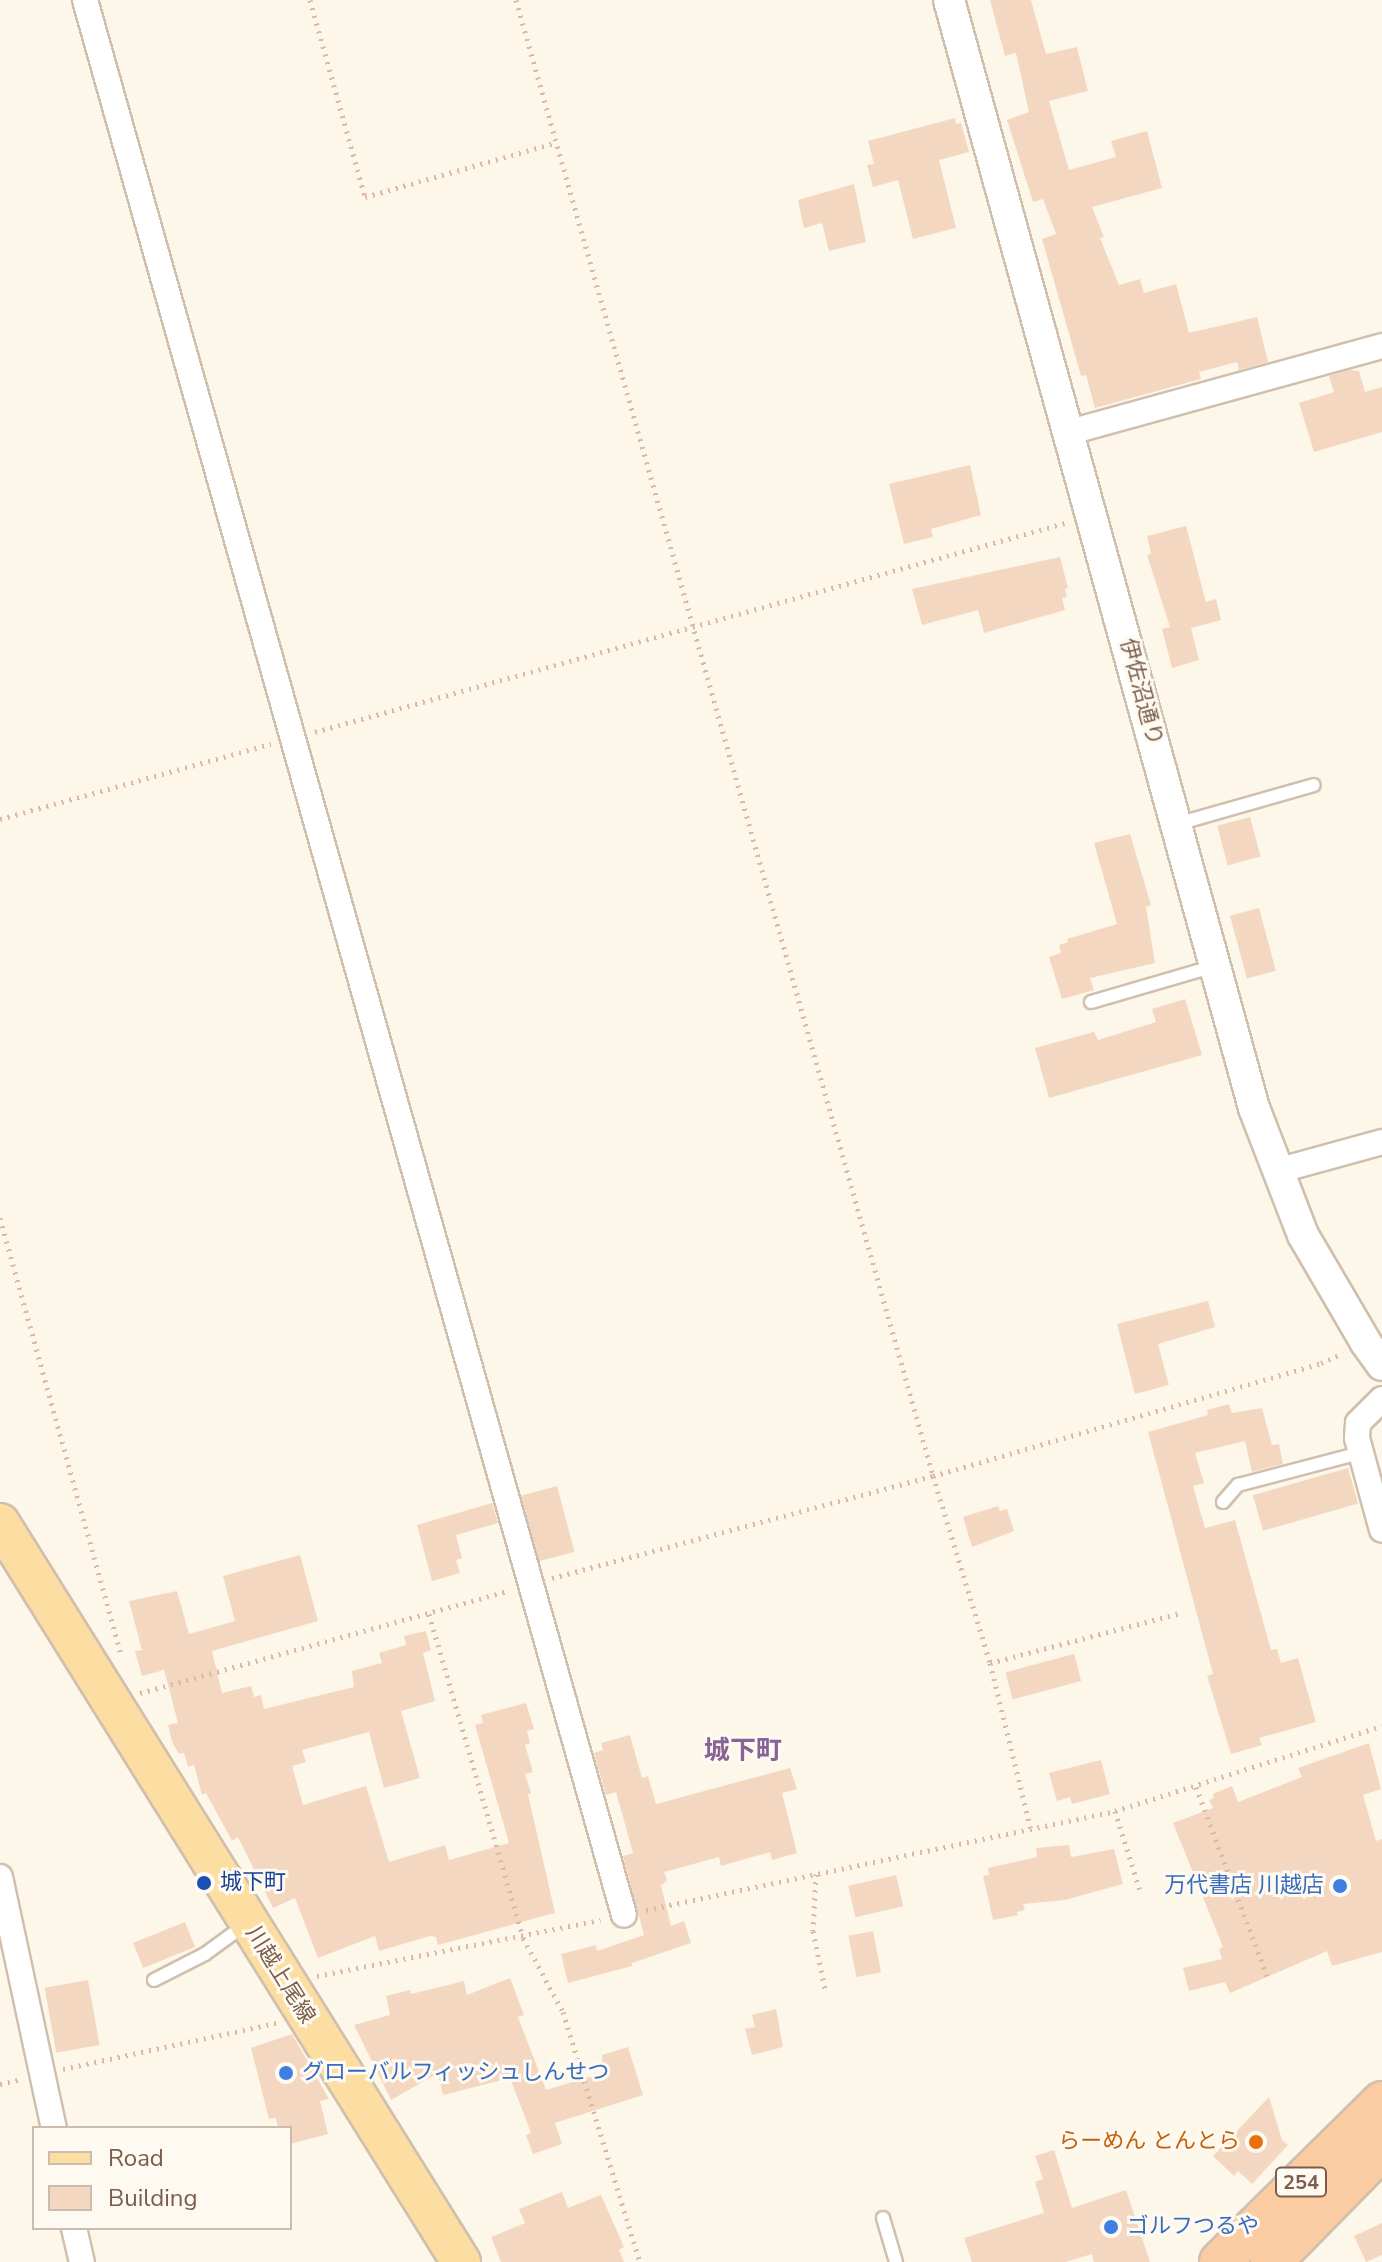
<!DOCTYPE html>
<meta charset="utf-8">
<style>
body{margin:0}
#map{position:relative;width:1382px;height:2262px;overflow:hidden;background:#fdf7ea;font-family:"Nunito Sans","Noto Sans JP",sans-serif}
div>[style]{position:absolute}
.building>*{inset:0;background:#f4d7c1;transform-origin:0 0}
.path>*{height:5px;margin-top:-2.5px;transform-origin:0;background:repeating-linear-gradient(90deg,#dabaa3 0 2px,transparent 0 8px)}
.roads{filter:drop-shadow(2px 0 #d1bfae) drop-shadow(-2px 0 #d1bfae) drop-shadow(0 2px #d1bfae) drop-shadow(0 -2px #d1bfae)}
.service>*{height:12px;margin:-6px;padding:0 6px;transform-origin:6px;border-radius:6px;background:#fff}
.minor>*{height:24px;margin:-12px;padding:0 12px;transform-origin:12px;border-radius:12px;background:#fff}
.tertiary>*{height:30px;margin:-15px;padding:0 15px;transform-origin:15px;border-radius:15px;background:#fff}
.primary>*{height:38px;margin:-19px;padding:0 19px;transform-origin:19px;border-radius:19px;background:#fddea2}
.trunk>*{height:40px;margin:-20px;padding:0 20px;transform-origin:20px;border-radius:20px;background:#fbcca1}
.dots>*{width:22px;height:22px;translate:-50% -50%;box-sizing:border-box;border:4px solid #fffaf1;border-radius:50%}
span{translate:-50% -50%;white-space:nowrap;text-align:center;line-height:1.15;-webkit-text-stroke:6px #fffaf1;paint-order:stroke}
.shield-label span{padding:2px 6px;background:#fffaf1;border:2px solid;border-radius:6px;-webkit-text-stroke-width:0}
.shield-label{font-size:20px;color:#7a5e4b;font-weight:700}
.street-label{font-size:22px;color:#7a5e4b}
.transit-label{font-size:22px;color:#164399}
.left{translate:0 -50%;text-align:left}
.shop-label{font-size:22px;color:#366cbe}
.right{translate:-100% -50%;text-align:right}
.food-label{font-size:22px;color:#c56008}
.quarter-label{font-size:26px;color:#876495;font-weight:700}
.legend{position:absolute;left:32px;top:2126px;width:260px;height:104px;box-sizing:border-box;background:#fffaf1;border:2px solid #cabcaf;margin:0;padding:10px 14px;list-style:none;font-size:24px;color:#7a5e4b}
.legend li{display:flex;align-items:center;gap:16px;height:40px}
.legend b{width:40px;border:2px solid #cabcaf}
</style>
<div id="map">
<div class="building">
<div style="clip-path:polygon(990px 0,1031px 0,1046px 54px,1077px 47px,1088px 91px,1049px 101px,1069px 170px,1116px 157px,1111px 141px,1147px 131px,1162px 188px,1092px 207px,1104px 237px,1100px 238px,1119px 285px,1140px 279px,1144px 293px,1176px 284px,1189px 333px,1257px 317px,1268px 362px,1239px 370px,1237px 362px,1199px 372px,1201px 379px,1095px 408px,1086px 375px,1081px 376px,1042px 239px,1056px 234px,1043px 199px,1033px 202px,1007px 120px,1029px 112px,1016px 53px,1005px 56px)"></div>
<div style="clip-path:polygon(955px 118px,956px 124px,961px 123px,969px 152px,939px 160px,956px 228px,913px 239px,898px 180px,873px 187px,867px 165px,874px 164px,868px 141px)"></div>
<div style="clip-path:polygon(854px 184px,866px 242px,829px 251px,822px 223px,804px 228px,798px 200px)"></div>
<div style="clip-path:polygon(1350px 370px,1359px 371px,1365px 392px,1382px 387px,1382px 432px,1314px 452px,1299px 403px,1334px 392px,1329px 376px)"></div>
<div style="clip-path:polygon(970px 465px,981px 515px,931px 529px,933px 537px,904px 544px,889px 484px)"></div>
<div style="clip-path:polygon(1186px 526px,1206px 602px,1216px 599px,1221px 620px,1191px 628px,1199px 660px,1172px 668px,1162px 629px,1170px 627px,1147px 555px,1151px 554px,1147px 536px)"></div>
<div style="clip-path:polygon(1060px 557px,1068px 588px,1065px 589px,1067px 597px,1062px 598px,1065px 610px,984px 633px,978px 610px,922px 625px,912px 589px)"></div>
<div style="left:1250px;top:817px;width:41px;height:34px;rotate:75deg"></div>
<div style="clip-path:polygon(1130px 834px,1151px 905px,1146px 907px,1155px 963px,1090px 978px,1094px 990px,1062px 999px,1049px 957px,1061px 953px,1059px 945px,1068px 942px,1067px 939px,1117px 924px,1094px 843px)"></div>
<div style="left:1259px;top:908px;width:65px;height:30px;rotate:75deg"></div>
<div style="clip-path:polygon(1185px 999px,1202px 1055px,1049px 1098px,1035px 1048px,1094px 1032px,1098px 1040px,1156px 1022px,1152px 1009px)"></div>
<div style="clip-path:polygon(1208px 1301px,1215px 1327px,1158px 1344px,1169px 1385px,1135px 1394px,1117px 1324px)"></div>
<div style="clip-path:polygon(1229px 1404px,1232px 1413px,1262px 1408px,1272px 1445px,1279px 1444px,1283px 1464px,1252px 1472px,1245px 1441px,1195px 1453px,1204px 1483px,1193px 1486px,1205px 1528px,1235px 1520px,1271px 1650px,1277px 1649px,1281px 1663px,1298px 1658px,1316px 1722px,1259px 1738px,1262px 1745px,1231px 1754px,1207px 1676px,1213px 1674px,1148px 1432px,1208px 1415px,1207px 1410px)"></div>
<div style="left:1348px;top:1468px;width:37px;height:99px;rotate:74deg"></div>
<div style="left:557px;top:1486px;width:68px;height:37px;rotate:75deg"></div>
<div style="clip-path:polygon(492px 1503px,498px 1523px,456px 1535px,462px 1558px,456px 1560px,460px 1573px,432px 1581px,417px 1525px)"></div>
<div style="clip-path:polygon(998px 1506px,1000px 1511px,1007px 1509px,1014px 1531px,972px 1547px,963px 1517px)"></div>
<div style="clip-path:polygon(300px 1555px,318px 1621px,212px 1651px,222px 1693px,251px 1686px,254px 1697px,261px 1695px,264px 1709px,354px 1687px,352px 1671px,382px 1663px,379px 1653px,406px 1645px,404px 1636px,426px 1631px,431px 1650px,423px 1653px,435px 1701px,401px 1711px,420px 1778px,384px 1788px,369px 1732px,302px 1750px,306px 1762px,292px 1766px,303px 1805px,366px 1786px,389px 1862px,445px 1845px,449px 1860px,509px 1843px,475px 1725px,483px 1723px,481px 1715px,526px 1703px,534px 1729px,527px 1731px,530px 1743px,525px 1745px,533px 1772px,525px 1774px,531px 1793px,528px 1794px,555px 1913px,438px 1945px,436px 1937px,430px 1936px,379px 1951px,375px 1936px,318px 1958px,295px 1898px,273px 1908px,238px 1837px,232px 1841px,206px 1793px,202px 1795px,194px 1765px,188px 1767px,184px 1753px,179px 1754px,172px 1742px,168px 1725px,178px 1723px,164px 1670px,142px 1676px,135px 1651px,142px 1650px,129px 1601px,177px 1591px,189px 1634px,235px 1621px,223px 1576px)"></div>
<div style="left:1074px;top:1654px;width:28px;height:71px;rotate:75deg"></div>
<div style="clip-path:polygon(630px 1735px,642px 1778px,648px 1776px,656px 1804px,790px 1768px,797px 1789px,782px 1793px,797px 1853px,772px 1860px,770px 1852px,721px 1866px,719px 1857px,664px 1872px,667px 1880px,661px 1886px,671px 1926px,684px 1921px,691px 1943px,632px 1963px,632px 1966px,568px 1983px,561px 1954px,596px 1945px,597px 1951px,644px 1935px,623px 1856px,633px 1853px,616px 1792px,606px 1795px,594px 1753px,603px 1750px,601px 1743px)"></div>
<div style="clip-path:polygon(1369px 1743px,1381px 1789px,1363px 1795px,1376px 1841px,1382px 1839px,1382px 1952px,1332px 1966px,1327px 1951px,1230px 1993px,1225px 1982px,1189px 1991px,1183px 1968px,1222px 1959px,1219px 1949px,1223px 1947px,1173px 1823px,1213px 1808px,1209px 1800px,1214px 1798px,1213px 1794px,1232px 1786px,1238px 1802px,1302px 1777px,1298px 1768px)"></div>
<div style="clip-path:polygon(1101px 1760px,1110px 1794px,1072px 1804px,1070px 1797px,1057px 1801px,1049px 1773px)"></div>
<div style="clip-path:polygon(1069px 1845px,1071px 1857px,1114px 1849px,1123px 1884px,1065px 1900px,1023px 1904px,1025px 1910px,1017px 1912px,1018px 1915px,993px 1920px,983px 1876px,989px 1875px,988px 1868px,1037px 1857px,1036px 1848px)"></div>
<div style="left:896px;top:1875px;width:32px;height:49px;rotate:77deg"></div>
<div style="left:185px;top:1922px;width:27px;height:56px;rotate:68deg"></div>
<div style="left:873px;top:1931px;width:42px;height:25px;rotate:79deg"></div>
<div style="clip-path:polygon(510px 1978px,524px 2015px,518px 2017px,546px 2090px,603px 2073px,602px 2055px,628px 2047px,643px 2095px,555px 2123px,562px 2144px,533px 2154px,526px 2135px,531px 2133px,510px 2078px,443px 2095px,438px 2073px,391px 2100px,354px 2025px,390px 2015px,386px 1996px,410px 1990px,411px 1994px,464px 1981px,467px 1995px)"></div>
<div style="left:88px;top:1980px;width:66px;height:44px;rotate:80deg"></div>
<div style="clip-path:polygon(776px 2009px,783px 2047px,752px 2055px,745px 2029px,755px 2027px,752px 2015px)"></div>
<div style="clip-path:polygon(292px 2034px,329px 2099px,320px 2101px,328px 2134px,290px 2144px,290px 2128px,278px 2128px,276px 2118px,269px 2119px,251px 2048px)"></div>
<div style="clip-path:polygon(1269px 2097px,1282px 2140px,1288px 2145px,1252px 2184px,1238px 2171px,1234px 2176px,1213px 2156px)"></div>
<div style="clip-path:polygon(1054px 2150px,1072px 2208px,1126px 2190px,1150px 2262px,1094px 2262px,1092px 2254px,1066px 2262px,972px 2262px,964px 2238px,1044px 2213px,1035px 2182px,1043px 2179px,1035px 2156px)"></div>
<div style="clip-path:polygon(562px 2192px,568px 2208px,601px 2195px,624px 2247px,619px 2250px,624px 2262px,501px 2262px,491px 2237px,525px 2223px,519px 2209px)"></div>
<div style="clip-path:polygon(1382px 2223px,1382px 2255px,1366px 2262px,1354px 2236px)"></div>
</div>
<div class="path">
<div style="left:310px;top:0;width:205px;rotate:74.4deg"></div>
<div style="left:365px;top:197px;width:198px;rotate:-15.9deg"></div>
<div style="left:516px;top:0;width:1534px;rotate:74.22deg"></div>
<div style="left:933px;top:1476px;width:195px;rotate:73deg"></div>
<div style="left:990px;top:1663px;width:172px;rotate:76.2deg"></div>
<div style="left:315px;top:732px;width:779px;rotate:-15.57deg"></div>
<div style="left:0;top:819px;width:281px;rotate:-15.5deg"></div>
<div style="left:0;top:1218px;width:450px;rotate:74.5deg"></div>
<div style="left:552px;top:1578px;width:394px;rotate:-15deg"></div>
<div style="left:933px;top:1476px;width:404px;rotate:-16.2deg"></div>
<div style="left:1321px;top:1363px;width:24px;rotate:-24deg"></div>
<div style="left:429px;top:1614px;width:337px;rotate:73.8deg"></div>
<div style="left:523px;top:1938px;width:84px;rotate:61.6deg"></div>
<div style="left:563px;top:2012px;width:262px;rotate:72.9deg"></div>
<div style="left:990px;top:1663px;width:196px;rotate:-14.7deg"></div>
<div style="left:140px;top:1693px;width:382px;rotate:-15.5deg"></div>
<div style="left:1196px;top:1787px;width:202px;rotate:69.4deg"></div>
<div style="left:1115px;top:1811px;width:87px;rotate:72.6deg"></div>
<div style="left:816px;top:1874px;width:57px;rotate:93deg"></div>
<div style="left:813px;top:1931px;width:63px;rotate:78.2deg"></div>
<div style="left:646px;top:1910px;width:479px;rotate:-11.9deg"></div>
<div style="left:1115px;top:1811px;width:280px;rotate:-17.7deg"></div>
<div style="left:317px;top:1976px;width:289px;rotate:-11.2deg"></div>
<div style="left:63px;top:2069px;width:218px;rotate:-12.2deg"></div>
<div style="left:0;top:2084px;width:23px;rotate:-13deg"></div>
</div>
<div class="roads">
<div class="service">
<div style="left:1177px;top:824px;width:142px;rotate:-15.9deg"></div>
<div style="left:1091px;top:1002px;width:129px;rotate:-16.2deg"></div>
<div style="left:1223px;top:1502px;width:23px;rotate:-49deg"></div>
<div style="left:1238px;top:1485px;width:126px;rotate:-14.7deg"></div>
<div style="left:154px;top:1980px;width:57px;rotate:-27deg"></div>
<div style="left:205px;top:1954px;width:51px;rotate:-36.2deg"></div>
<div style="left:883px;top:2218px;width:46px;rotate:73.5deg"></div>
</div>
<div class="minor">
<div style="left:85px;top:0;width:1989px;rotate:74.28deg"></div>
<div style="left:1070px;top:432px;width:324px;rotate:-15.4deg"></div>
<div style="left:1277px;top:1171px;width:109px;rotate:-15.4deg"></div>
<div style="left:1382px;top:1399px;width:34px;rotate:135deg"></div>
<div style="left:1358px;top:1423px;width:15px;rotate:94deg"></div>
<div style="left:1357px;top:1438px;width:95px;rotate:74.8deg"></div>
<div style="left:0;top:1877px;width:257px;rotate:77.9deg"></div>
<div style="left:74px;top:2228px;width:35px;rotate:77deg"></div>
</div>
<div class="tertiary">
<div style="left:949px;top:0;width:1149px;rotate:74.61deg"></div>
<div style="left:1254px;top:1108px;width:136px;rotate:68.9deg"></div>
<div style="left:1303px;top:1235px;width:125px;rotate:59.7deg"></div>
<div style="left:1366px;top:1343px;width:27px;rotate:54deg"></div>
</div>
<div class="primary">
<div style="left:0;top:1523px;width:871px;rotate:58.04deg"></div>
</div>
<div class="trunk">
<div style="left:1220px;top:2262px;width:228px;rotate:-44.6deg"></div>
<div style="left:1271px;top:2262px;width:158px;rotate:-45.5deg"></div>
</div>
</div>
<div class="dots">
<div style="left:204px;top:1883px;background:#1a4fb4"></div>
<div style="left:1340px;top:1886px;background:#3f7fe0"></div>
<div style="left:286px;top:2073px;background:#3f7fe0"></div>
<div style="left:1256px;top:2142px;background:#e8710a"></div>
<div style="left:1111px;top:2227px;background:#3f7fe0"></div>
</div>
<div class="shield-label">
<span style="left:1301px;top:2182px">254</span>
</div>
<div class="street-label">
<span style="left:1141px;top:692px;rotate:75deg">伊佐沼通り</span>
<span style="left:280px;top:1975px;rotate:58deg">川越上尾線</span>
</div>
<div class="transit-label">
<span class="left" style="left:220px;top:1883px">城下町</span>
</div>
<div class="shop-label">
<span class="right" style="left:1324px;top:1886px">万代書店 川越店</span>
<span class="left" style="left:302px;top:2073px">グローバルフィッシュしんせつ</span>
<span class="left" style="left:1127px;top:2227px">ゴルフつるや</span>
</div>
<div class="food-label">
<span class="right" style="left:1240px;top:2142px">らーめん とんとら</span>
</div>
<div class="quarter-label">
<span style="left:743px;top:1751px">城下町</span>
</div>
<ul class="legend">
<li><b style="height:10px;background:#fddea2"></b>Road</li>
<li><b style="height:22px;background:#f4d7c1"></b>Building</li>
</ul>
</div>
